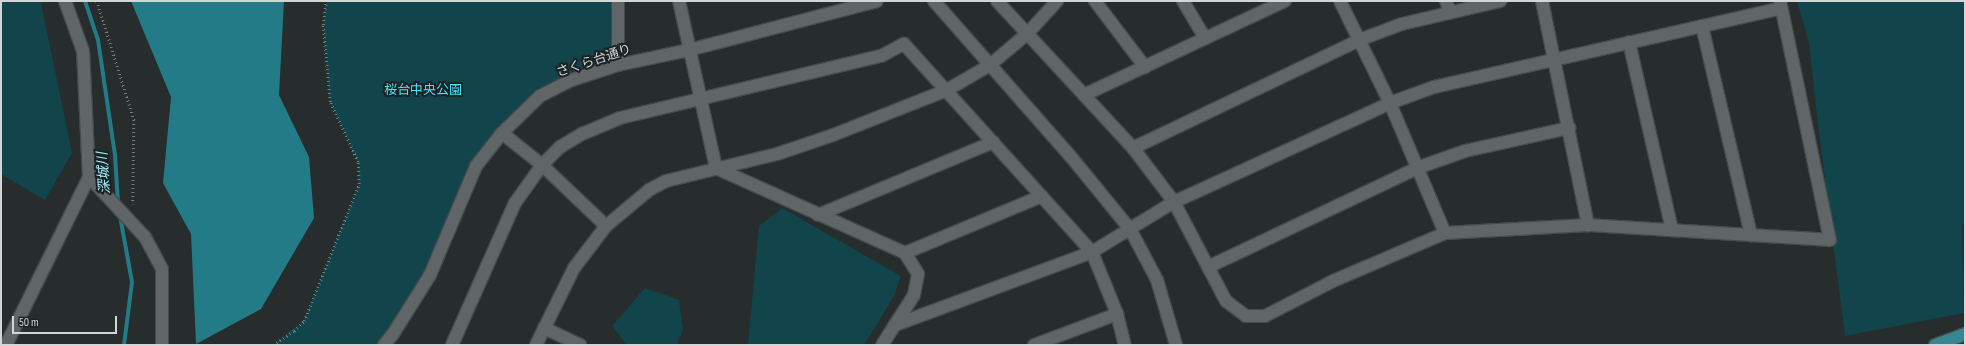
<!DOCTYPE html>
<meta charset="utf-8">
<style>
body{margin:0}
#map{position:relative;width:1966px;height:346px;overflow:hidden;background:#272c2d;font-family:"Sofia Sans Condensed","Noto Sans JP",sans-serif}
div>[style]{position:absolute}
.green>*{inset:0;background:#11444b}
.water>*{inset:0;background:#227b87}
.stream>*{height:4px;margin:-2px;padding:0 2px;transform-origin:2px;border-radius:2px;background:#227b87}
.path>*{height:2.5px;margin-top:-1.25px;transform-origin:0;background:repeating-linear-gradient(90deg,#757a7b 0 1px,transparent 0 4px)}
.roads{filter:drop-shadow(1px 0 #464a4b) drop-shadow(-1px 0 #464a4b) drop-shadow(0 1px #464a4b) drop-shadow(0 -1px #464a4b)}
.minor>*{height:12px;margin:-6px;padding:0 6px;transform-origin:6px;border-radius:6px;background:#606667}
.major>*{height:12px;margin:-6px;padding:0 6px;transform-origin:6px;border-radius:6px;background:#358892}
span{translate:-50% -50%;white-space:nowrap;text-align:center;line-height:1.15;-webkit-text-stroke:4px #1d2223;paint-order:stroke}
.street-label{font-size:13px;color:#d2d6d6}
.park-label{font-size:13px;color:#42e6fb}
.water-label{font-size:14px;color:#9eeefa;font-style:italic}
.frame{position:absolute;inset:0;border:2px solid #d2d6d6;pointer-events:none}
.scale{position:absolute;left:12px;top:316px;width:105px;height:18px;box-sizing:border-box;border:2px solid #d2d6d6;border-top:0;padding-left:5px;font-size:12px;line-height:14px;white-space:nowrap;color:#d2d6d6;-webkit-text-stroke:3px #1d2223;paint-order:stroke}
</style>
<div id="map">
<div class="green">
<div style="clip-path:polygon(1px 1px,40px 1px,41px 3px,72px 153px,45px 200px,1px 174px)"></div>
<div style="clip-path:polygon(326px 1px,619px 1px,618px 65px,540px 96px,476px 166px,430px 275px,384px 345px,273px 345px,304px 320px,359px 184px,358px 162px,330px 102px,323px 25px)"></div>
<div style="clip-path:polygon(1797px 1px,1965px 1px,1965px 223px,1962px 224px,1964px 313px,1845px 336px,1817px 116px,1809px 43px)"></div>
<div style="clip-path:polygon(782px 208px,901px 276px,894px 296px,864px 345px,748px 345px,759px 226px)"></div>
<div style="clip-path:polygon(645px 288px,679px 300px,683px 329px,677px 345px,627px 345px,612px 326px)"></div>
</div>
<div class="water">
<div style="clip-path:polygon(131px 1px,284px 1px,279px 95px,309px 157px,314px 218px,261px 309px,196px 344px,191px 234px,163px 183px,171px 97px)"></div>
</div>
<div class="stream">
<div style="left:85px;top:1px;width:41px;rotate:71.6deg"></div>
<div style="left:98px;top:40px;width:116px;rotate:81.6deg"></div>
<div style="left:115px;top:155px;width:48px;rotate:86.4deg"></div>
<div style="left:120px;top:216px;width:67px;rotate:79.7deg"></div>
<div style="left:132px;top:282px;width:64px;rotate:97.2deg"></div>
</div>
<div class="path">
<div style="left:97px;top:1px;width:125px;rotate:72.7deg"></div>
<div style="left:134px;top:120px;width:84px;rotate:90.7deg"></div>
<div style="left:273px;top:345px;width:25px;rotate:-34deg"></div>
<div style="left:294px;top:331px;width:14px;rotate:-45deg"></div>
<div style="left:304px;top:321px;width:148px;rotate:-68.1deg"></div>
<div style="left:359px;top:184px;width:22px;rotate:-93deg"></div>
<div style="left:358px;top:162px;width:66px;rotate:-115deg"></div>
<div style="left:330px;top:102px;width:77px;rotate:-95.2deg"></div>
<div style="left:323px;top:25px;width:24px;rotate:-83deg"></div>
</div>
<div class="roads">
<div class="minor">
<div style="left:679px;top:1px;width:171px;rotate:77.5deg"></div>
<div style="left:716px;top:168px;width:207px;rotate:24.2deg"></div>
<div style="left:905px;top:253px;width:25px;rotate:58deg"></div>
<div style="left:918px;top:274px;width:21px;rotate:101deg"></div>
<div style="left:914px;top:295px;width:59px;rotate:122.6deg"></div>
<div style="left:934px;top:1px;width:209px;rotate:48.7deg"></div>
<div style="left:1072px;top:158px;width:92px;rotate:50.8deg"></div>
<div style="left:1130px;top:229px;width:58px;rotate:62.1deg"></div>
<div style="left:1157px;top:280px;width:68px;rotate:73.7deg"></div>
<div style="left:997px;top:1px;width:128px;rotate:47.2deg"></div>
<div style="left:1084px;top:95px;width:222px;rotate:-25.1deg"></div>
<div style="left:1095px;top:1px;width:83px;rotate:52.9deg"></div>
<div style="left:1183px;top:1px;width:43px;rotate:59.3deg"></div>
<div style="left:1340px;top:1px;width:114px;rotate:63.9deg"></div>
<div style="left:1390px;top:103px;width:141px;rotate:67.1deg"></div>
<div style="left:1446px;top:1px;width:12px;rotate:70deg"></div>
<div style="left:1542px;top:1px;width:229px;rotate:78.4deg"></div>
<div style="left:1702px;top:26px;width:215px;rotate:76.8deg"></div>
<div style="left:1629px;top:42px;width:193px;rotate:77.1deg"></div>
<div style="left:618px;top:65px;width:64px;rotate:-90deg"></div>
<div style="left:1084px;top:95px;width:72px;rotate:47.2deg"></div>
<div style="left:1133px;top:148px;width:68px;rotate:52.8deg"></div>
<div style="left:1174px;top:202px;width:112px;rotate:62.3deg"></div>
<div style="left:1226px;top:301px;width:25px;rotate:37deg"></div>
<div style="left:1246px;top:316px;width:19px"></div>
<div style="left:1265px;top:316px;width:76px;rotate:-27.2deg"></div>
<div style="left:1333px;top:281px;width:122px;rotate:-23.2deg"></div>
<div style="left:1445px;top:233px;width:143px;rotate:-3.2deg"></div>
<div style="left:1588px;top:225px;width:242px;rotate:3.5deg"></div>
<div style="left:1830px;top:240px;width:244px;rotate:-101.8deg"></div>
<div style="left:502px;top:133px;width:51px;rotate:38.7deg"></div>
<div style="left:542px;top:165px;width:88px;rotate:43.6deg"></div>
<div style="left:1133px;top:148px;width:250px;rotate:-25.5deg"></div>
<div style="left:1359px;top:40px;width:46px;rotate:-20.4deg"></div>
<div style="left:1402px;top:24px;width:101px;rotate:-13.2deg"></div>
<div style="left:89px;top:177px;width:82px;rotate:47deg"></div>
<div style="left:145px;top:237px;width:36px;rotate:62deg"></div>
<div style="left:162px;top:269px;width:76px;rotate:90deg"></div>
<div style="left:818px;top:215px;width:190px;rotate:-22.6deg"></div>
<div style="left:905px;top:253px;width:148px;rotate:-22.6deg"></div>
<div style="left:1208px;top:267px;width:231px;rotate:-25.3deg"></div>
<div style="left:1417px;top:168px;width:51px;rotate:-19.5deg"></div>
<div style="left:1465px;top:151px;width:107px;rotate:-12.5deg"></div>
<div style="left:895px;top:325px;width:210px;rotate:-20.3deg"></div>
<div style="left:1092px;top:252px;width:96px;rotate:-31.4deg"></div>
<div style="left:1174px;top:202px;width:238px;rotate:-24.6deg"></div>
<div style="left:1390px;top:103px;width:47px;rotate:-20deg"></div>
<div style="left:1434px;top:87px;width:356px;rotate:-12.8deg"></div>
<div style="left:544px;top:328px;width:40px;rotate:25deg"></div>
<div style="left:6px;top:345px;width:187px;rotate:-63.7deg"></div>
<div style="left:89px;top:177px;width:126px;rotate:-92.7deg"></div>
<div style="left:83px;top:51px;width:53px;rotate:-109.8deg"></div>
<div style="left:384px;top:345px;width:14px;rotate:-51deg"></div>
<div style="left:393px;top:334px;width:70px;rotate:-57.9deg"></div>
<div style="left:430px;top:275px;width:118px;rotate:-67.1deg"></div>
<div style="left:476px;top:166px;width:42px;rotate:-51.8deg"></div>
<div style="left:502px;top:133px;width:53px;rotate:-44.2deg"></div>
<div style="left:540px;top:96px;width:36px;rotate:-27deg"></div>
<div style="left:572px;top:80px;width:48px;rotate:-18.1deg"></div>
<div style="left:618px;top:65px;width:73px;rotate:-11.9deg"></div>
<div style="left:689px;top:50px;width:194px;rotate:-14.6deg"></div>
<div style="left:452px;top:345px;width:155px;rotate:-66.1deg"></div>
<div style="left:515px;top:203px;width:47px;rotate:-54.6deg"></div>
<div style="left:542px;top:165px;width:25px;rotate:-45deg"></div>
<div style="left:560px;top:147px;width:26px;rotate:-31deg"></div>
<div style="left:582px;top:134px;width:41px;rotate:-22.8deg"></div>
<div style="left:620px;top:118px;width:268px;rotate:-13.4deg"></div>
<div style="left:881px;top:56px;width:26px;rotate:-28deg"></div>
<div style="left:904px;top:44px;width:280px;rotate:47.9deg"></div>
<div style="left:1092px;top:252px;width:67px;rotate:68deg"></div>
<div style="left:1117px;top:314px;width:32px;rotate:76deg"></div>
<div style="left:536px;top:345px;width:86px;rotate:-63.7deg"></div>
<div style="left:574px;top:268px;width:53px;rotate:-52.7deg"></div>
<div style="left:606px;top:226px;width:56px;rotate:-39.9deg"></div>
<div style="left:649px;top:190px;width:19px;rotate:-28deg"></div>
<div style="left:666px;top:181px;width:114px;rotate:-13.7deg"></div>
<div style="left:777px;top:154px;width:59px;rotate:-18.7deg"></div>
<div style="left:833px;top:135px;width:123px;rotate:-21.5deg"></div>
<div style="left:947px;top:90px;width:50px;rotate:-30.2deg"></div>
<div style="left:990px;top:65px;width:48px;rotate:-40deg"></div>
<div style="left:1027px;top:34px;width:45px;rotate:-47.7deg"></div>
<div style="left:1034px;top:345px;width:89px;rotate:-20.5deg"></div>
</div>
<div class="major">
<div style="left:1935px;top:345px;width:32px;rotate:-20deg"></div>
</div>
</div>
<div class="street-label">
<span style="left:594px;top:61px;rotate:-18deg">さくら台通り</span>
</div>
<div class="park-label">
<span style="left:423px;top:90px">桜台中央公園</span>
</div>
<div class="water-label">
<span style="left:104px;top:173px;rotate:-94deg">深城川</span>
</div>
<div class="frame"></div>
<div class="scale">50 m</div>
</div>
